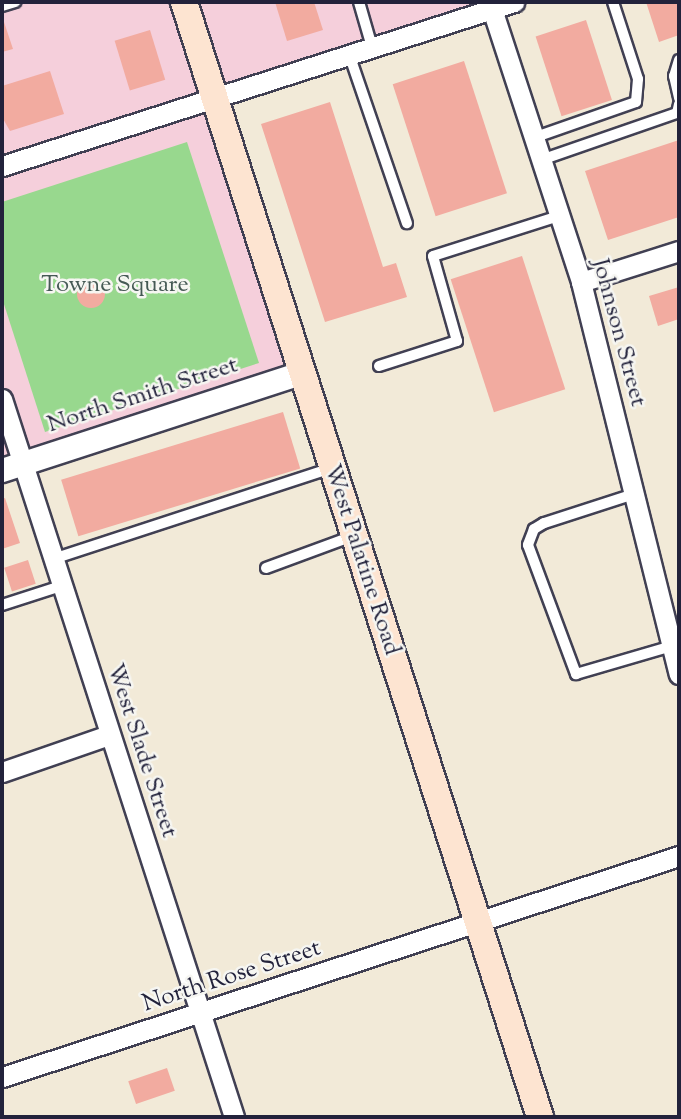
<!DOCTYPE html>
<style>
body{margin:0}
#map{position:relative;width:681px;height:1119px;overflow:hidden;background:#f2ead8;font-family:"Sorts Mill Goudy",serif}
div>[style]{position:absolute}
.built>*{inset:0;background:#f5cfdb}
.green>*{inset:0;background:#98d88e}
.building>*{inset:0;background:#f2aba0;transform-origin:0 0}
.round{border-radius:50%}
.roads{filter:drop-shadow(2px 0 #414053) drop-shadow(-2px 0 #414053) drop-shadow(0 2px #414053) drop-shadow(0 -2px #414053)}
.service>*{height:10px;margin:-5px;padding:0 5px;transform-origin:5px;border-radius:5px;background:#fff}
.minor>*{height:19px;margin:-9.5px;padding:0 9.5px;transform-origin:9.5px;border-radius:9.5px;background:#fff}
.tertiary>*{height:23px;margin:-11.5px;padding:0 11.5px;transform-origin:11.5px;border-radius:11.5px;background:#fff}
.secondary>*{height:26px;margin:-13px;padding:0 13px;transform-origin:13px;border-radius:13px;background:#fde4d1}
span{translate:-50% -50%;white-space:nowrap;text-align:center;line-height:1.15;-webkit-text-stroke:5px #f6f6f2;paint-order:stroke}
.park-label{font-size:24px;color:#455954}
.street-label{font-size:24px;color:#22223b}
.frame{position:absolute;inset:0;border:4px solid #22223b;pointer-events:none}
</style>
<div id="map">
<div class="built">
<div style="clip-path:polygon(2px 2px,489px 2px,214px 98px,301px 373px,2px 470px)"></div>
</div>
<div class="green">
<div style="clip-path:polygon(187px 142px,259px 363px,45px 432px,2px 298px,2px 202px)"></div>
</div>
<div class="building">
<div style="clip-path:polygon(275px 2px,314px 2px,323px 30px,287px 41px)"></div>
<div style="clip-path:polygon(646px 2px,679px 2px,679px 35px,659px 42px)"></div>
<div style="clip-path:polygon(2px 16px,13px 49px,2px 52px)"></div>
<div style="left:586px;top:20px;width:84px;height:53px;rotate:72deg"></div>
<div style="left:150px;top:30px;width:52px;height:37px;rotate:73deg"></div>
<div style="left:464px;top:61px;width:139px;height:75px;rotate:72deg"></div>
<div style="clip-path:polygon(50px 71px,64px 114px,10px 131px,2px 117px,2px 86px)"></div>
<div style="clip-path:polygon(330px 102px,383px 267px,396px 263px,407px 297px,325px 322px,261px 124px)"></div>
<div style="clip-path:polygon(679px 140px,679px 217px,608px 240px,585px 171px)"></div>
<div style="left:522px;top:256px;width:140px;height:75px;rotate:72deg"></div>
<div class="round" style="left:77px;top:280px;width:28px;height:28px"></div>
<div style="clip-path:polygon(679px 287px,679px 319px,658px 326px,649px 296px)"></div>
<div style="left:283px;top:412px;width:59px;height:232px;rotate:73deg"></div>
<div style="clip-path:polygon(5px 498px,20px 543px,2px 549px,2px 499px)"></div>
<div style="left:28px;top:560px;width:25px;height:25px;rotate:72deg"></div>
<div style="left:167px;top:1068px;width:24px;height:41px;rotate:71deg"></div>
</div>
<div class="roads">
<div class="service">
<div style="left:359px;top:2px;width:47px;rotate:73.9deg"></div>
<div style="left:2px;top:6px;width:14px;rotate:-17deg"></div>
<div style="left:349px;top:54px;width:179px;rotate:71.1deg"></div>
<div style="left:679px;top:60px;width:17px;rotate:107deg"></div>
<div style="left:674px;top:76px;width:23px;rotate:77deg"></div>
<div style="left:533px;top:138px;width:109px;rotate:-19.3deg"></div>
<div style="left:636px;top:102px;width:23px;rotate:-85deg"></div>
<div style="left:638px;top:79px;width:81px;rotate:-108deg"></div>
<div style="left:541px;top:160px;width:144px;rotate:-19.1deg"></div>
<div style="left:677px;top:113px;width:9px;rotate:-77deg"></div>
<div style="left:379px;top:366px;width:82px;rotate:-17.8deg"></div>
<div style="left:457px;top:341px;width:88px;rotate:-105.8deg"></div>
<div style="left:433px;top:256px;width:132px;rotate:-17.6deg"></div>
<div style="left:634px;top:494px;width:95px;rotate:162.1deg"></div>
<div style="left:544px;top:523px;width:12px;rotate:149deg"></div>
<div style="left:534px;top:529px;width:17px;rotate:111deg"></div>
<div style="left:528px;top:545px;width:138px;rotate:69.6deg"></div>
<div style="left:576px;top:674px;width:100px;rotate:-16.3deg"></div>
<div style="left:53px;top:559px;width:293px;rotate:-18.1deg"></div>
<div style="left:266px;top:568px;width:93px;rotate:-20.2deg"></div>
<div style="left:2px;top:605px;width:62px;rotate:-17.9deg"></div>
</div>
<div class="minor">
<div style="left:492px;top:9px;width:287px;rotate:71.9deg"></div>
<div style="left:581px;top:282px;width:404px;rotate:76deg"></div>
<div style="left:2px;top:166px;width:538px;rotate:-17.76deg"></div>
<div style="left:581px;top:282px;width:103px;rotate:-17.6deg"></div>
<div style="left:2px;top:399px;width:755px;rotate:72.09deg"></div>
<div style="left:2px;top:772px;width:113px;rotate:-19.1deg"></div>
<div style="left:2px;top:1077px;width:712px;rotate:-18.08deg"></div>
</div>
<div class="tertiary">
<div style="left:2px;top:470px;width:314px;rotate:-18deg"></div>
</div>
<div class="secondary">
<div style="left:184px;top:2px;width:1170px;rotate:72.29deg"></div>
</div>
</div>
<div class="park-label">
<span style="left:115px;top:286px">Towne Square</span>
</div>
<div class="street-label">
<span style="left:618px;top:333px;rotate:75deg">Johnson Street</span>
<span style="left:143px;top:396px;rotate:-18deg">North Smith Street</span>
<span style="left:361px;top:560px;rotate:72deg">West Palatine Road</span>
<span style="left:141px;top:751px;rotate:72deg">West Slade Street</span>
<span style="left:232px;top:977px;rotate:-18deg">North Rose Street</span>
</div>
<div class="frame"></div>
</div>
